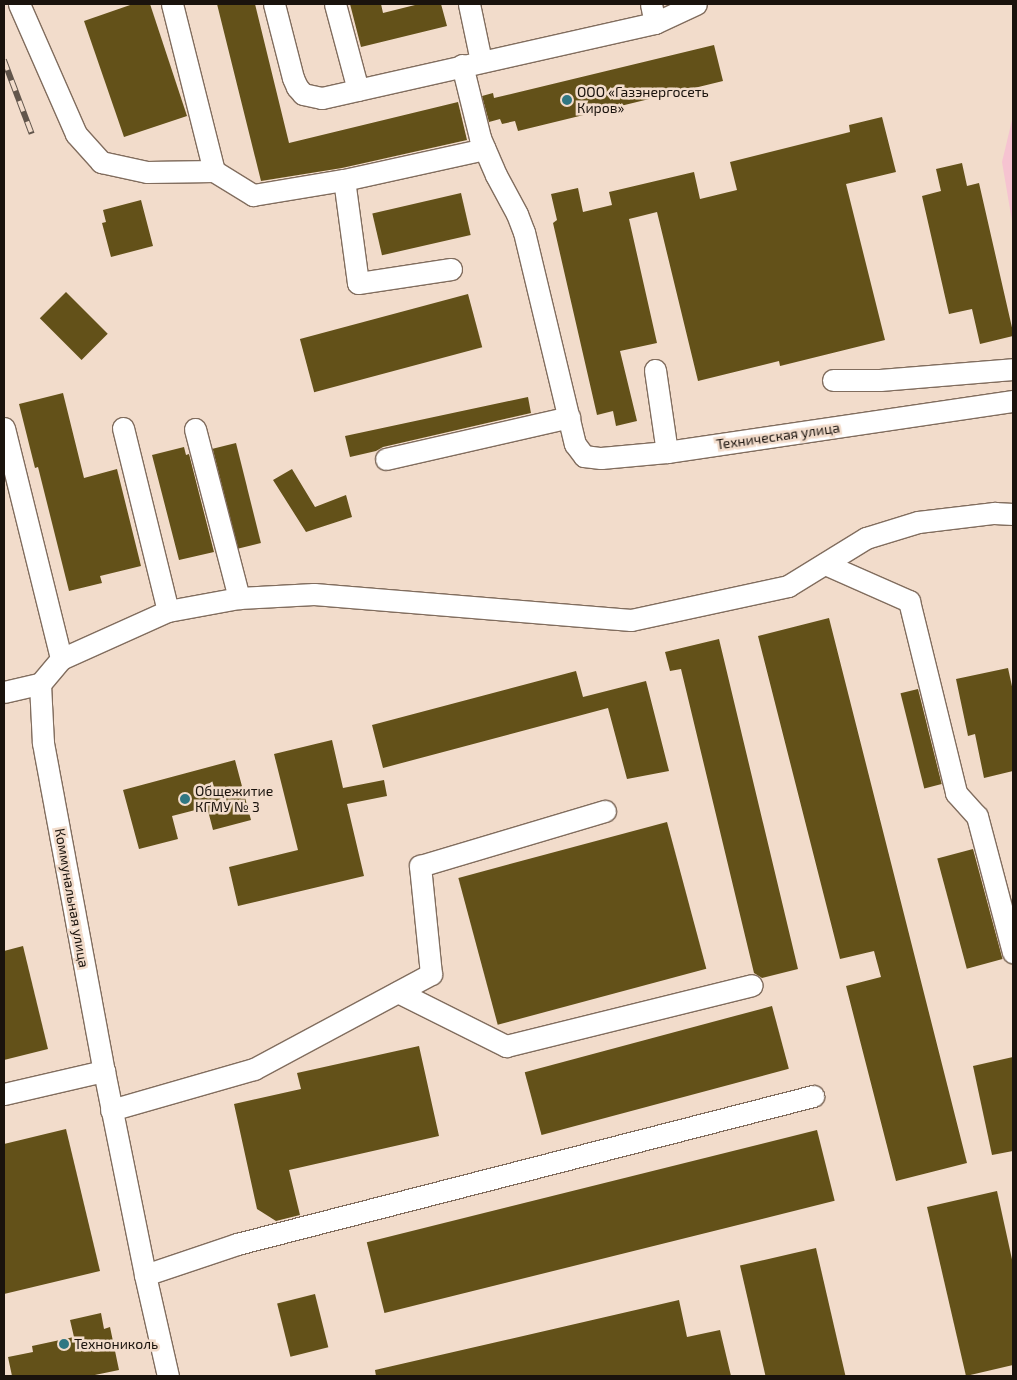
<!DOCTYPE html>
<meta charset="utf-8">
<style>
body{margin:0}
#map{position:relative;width:1017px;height:1380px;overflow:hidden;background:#f2dccb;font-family:"Exo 2",sans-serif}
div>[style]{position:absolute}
.green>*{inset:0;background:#f6c3d1}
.building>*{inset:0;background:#635119;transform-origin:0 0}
.roads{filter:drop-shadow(1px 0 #816d5e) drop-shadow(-1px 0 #816d5e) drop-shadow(0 1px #816d5e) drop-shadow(0 -1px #816d5e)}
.minor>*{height:21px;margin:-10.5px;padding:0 10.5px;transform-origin:10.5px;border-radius:10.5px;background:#fff}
.rail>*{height:5.5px;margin-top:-2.75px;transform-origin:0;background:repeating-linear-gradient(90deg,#f2dccb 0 11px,#62564c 0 22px);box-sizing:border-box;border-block:1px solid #62564c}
.dots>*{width:14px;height:14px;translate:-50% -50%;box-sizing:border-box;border:2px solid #f2dccb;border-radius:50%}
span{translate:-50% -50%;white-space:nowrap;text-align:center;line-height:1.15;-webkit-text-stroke:5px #f2dccb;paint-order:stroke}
.poi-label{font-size:14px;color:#1a130d}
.left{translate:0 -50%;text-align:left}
.street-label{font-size:14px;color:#1a130d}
.frame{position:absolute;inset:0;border:5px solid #1a130d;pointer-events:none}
</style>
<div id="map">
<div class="green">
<div style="clip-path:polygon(1013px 116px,1013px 227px,1002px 162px)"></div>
</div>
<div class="building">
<div style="clip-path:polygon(133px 4px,150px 4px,187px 116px,124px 137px,84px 21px)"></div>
<div style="clip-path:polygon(217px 4px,255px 4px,289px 143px,458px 102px,467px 140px,342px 168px,261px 181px)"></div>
<div style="clip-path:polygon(350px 4px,381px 4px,383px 13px,419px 4px,441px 4px,447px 26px,361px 47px)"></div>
<div style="clip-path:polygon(714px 45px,723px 81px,518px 131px,515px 121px,502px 124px,500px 119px,489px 122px,482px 96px,493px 93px,494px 98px)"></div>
<div style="clip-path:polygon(882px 117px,896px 172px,846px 184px,885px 340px,780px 366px,779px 361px,698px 381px,657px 212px,629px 219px,657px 343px,620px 351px,637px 421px,616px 426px,613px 411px,597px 415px,553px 223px,557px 220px,551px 194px,578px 188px,583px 212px,612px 205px,609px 192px,694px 172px,700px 199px,737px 190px,730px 162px,850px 132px,849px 125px)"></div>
<div style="clip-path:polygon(962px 163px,967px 186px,979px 183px,1013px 332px,1013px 336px,980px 344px,972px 309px,949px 314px,922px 196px,941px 191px,936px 169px)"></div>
<div style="left:461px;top:193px;width:43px;height:91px;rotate:77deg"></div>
<div style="clip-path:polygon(141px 200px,153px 246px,111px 257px,102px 223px,106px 222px,103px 210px)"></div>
<div style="left:66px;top:292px;width:59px;height:37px;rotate:45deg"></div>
<div style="left:468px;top:294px;width:55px;height:174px;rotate:75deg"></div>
<div style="clip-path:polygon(63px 393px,84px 478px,117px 469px,141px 566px,100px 576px,102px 583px,69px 591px,38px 467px,35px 468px,19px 404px)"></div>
<div style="clip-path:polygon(528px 397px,531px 413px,383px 447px,376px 451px,350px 457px,345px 436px)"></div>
<div style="left:236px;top:443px;width:103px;height:24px;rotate:76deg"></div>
<div style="clip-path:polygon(184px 447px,186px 455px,189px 454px,214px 552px,179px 560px,152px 455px)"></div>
<div style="clip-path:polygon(292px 469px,315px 507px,346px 495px,352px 517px,306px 532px,273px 480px)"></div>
<div style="clip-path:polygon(829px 618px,967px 1163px,896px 1181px,846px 986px,881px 977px,874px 951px,840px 959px,758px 636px)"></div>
<div style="clip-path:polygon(719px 639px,798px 969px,762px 978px,754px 973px,681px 669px,670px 671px,665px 652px)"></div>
<div style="clip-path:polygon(1008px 668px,1013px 691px,1013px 771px,984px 778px,975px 734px,968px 736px,956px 679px)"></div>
<div style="clip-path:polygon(576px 671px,583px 697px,646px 681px,669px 771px,627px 779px,608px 708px,383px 768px,372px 725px)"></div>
<div style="left:918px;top:689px;width:98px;height:18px;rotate:76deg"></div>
<div style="clip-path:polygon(332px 740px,343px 788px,384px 780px,387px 796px,347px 804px,364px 876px,238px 906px,229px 867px,298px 850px,274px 754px)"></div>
<div style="clip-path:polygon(235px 760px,251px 820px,213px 830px,207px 807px,172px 816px,178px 839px,139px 849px,123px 790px)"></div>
<div style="left:667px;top:822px;width:152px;height:216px;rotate:75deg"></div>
<div style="left:973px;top:849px;width:114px;height:37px;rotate:75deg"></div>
<div style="clip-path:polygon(23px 946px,48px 1049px,4px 1060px,4px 951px)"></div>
<div style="left:772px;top:1006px;width:65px;height:256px;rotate:75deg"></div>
<div style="clip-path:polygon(419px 1046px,439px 1136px,289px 1170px,300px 1215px,276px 1221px,257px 1209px,234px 1104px,301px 1089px,297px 1073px)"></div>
<div style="clip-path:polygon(1013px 1057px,1013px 1151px,992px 1155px,973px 1066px)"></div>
<div style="clip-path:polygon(66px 1129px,100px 1271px,4px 1294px,4px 1144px)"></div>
<div style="left:817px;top:1130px;width:73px;height:464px;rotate:76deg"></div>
<div style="clip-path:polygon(997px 1191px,1013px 1264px,1013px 1365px,966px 1376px,927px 1207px)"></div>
<div style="left:816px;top:1248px;width:131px;height:78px;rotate:77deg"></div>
<div style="left:315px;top:1294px;width:55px;height:39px;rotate:76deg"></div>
<div style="clip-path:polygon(679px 1300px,687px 1337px,720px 1330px,731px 1376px,376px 1376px,375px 1370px)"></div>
<div style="clip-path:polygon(101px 1313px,104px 1329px,110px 1327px,119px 1370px,90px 1376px,12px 1376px,8px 1357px,33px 1352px,32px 1346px,74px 1337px,70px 1320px)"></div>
</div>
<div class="roads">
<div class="minor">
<div style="left:19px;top:4px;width:142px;rotate:66.3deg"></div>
<div style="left:76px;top:134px;width:38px;rotate:48deg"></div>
<div style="left:101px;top:162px;width:47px;rotate:12.3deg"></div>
<div style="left:147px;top:172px;width:67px;rotate:-0.9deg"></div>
<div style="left:172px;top:4px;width:172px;rotate:75.9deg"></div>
<div style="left:214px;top:171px;width:46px;rotate:31.6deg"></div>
<div style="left:253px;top:195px;width:92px;rotate:-9.4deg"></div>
<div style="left:274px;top:4px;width:76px;rotate:75.6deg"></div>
<div style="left:293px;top:78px;width:10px;rotate:66deg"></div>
<div style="left:297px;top:87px;width:9px;rotate:49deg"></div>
<div style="left:303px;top:94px;width:19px;rotate:12deg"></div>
<div style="left:322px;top:98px;width:341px;rotate:-12.7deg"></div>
<div style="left:655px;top:23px;width:19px;rotate:-102deg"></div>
<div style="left:335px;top:4px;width:89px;rotate:75deg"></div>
<div style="left:469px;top:4px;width:58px;rotate:78.1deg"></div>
<div style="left:655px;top:23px;width:45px;rotate:-24.9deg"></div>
<div style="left:462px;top:65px;width:75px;rotate:76.1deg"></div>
<div style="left:480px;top:138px;width:40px;rotate:66.6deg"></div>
<div style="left:496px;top:175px;width:44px;rotate:61.7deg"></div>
<div style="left:517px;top:214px;width:19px;rotate:69deg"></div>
<div style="left:524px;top:232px;width:218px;rotate:76.5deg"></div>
<div style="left:575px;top:444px;width:15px;rotate:53deg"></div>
<div style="left:584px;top:456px;width:17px;rotate:7deg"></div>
<div style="left:601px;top:458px;width:66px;rotate:-5.2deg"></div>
<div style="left:667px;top:452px;width:350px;rotate:-8.4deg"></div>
<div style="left:451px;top:269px;width:94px;rotate:171.4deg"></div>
<div style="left:358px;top:283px;width:104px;rotate:-97.7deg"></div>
<div style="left:344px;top:180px;width:144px;rotate:-12.4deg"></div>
<div style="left:655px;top:370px;width:83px;rotate:81.7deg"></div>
<div style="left:833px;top:380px;width:47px"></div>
<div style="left:880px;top:380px;width:133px;rotate:-4.7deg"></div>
<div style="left:4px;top:428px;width:238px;rotate:76.1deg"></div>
<div style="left:61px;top:659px;width:33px;rotate:130deg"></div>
<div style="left:40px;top:684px;width:59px;rotate:87.1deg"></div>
<div style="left:43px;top:743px;width:334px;rotate:79.5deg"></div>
<div style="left:104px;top:1071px;width:208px;rotate:78.6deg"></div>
<div style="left:145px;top:1275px;width:104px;rotate:77.2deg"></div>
<div style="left:123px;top:428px;width:188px;rotate:76.2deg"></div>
<div style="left:195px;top:429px;width:175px;rotate:75.4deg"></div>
<div style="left:386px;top:459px;width:188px;rotate:-12.9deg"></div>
<div style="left:825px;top:564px;width:92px;rotate:23.8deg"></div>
<div style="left:909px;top:601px;width:198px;rotate:76.2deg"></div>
<div style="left:956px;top:793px;width:31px;rotate:48deg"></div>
<div style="left:977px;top:816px;width:141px;rotate:75.2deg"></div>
<div style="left:61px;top:659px;width:117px;rotate:-24.2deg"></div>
<div style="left:168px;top:611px;width:72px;rotate:-10.4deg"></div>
<div style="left:239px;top:598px;width:75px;rotate:-3.1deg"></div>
<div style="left:314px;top:594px;width:318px;rotate:4.7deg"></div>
<div style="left:631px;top:620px;width:161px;rotate:-12.2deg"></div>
<div style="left:788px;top:586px;width:92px;rotate:-31.6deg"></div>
<div style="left:866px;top:538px;width:54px;rotate:-17.1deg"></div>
<div style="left:918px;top:522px;width:77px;rotate:-6.8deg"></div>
<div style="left:994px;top:513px;width:19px;rotate:3deg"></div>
<div style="left:4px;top:692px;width:37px;rotate:-13deg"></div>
<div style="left:398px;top:992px;width:121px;rotate:26.6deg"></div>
<div style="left:506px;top:1046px;width:253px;rotate:-13.9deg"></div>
<div style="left:4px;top:1094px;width:103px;rotate:-13deg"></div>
<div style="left:111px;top:1110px;width:149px;rotate:-16deg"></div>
<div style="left:254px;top:1069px;width:201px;rotate:-28.2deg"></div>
<div style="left:431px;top:974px;width:109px;rotate:-95.8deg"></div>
<div style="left:420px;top:866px;width:193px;rotate:-16.6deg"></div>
<div style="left:145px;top:1275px;width:97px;rotate:-18.6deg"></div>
<div style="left:237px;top:1244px;width:595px;rotate:-14.41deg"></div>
</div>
</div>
<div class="rail">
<div style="left:4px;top:60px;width:79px;rotate:69.3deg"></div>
</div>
<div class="dots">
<div style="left:567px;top:100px;background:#307783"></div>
<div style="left:185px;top:799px;background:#307783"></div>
<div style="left:64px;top:1344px;background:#307783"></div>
</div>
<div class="poi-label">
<span class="left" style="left:577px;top:100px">ООО «Газэнергосеть<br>Киров»</span>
<span class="left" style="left:195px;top:799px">Общежитие<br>КГМУ № 3</span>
<span class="left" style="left:74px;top:1344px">Технониколь</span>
</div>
<div class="street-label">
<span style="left:778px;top:436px;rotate:-8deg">Техническая улица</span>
<span style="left:72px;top:898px;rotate:80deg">Коммунальная улица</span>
</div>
<div class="frame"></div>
</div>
